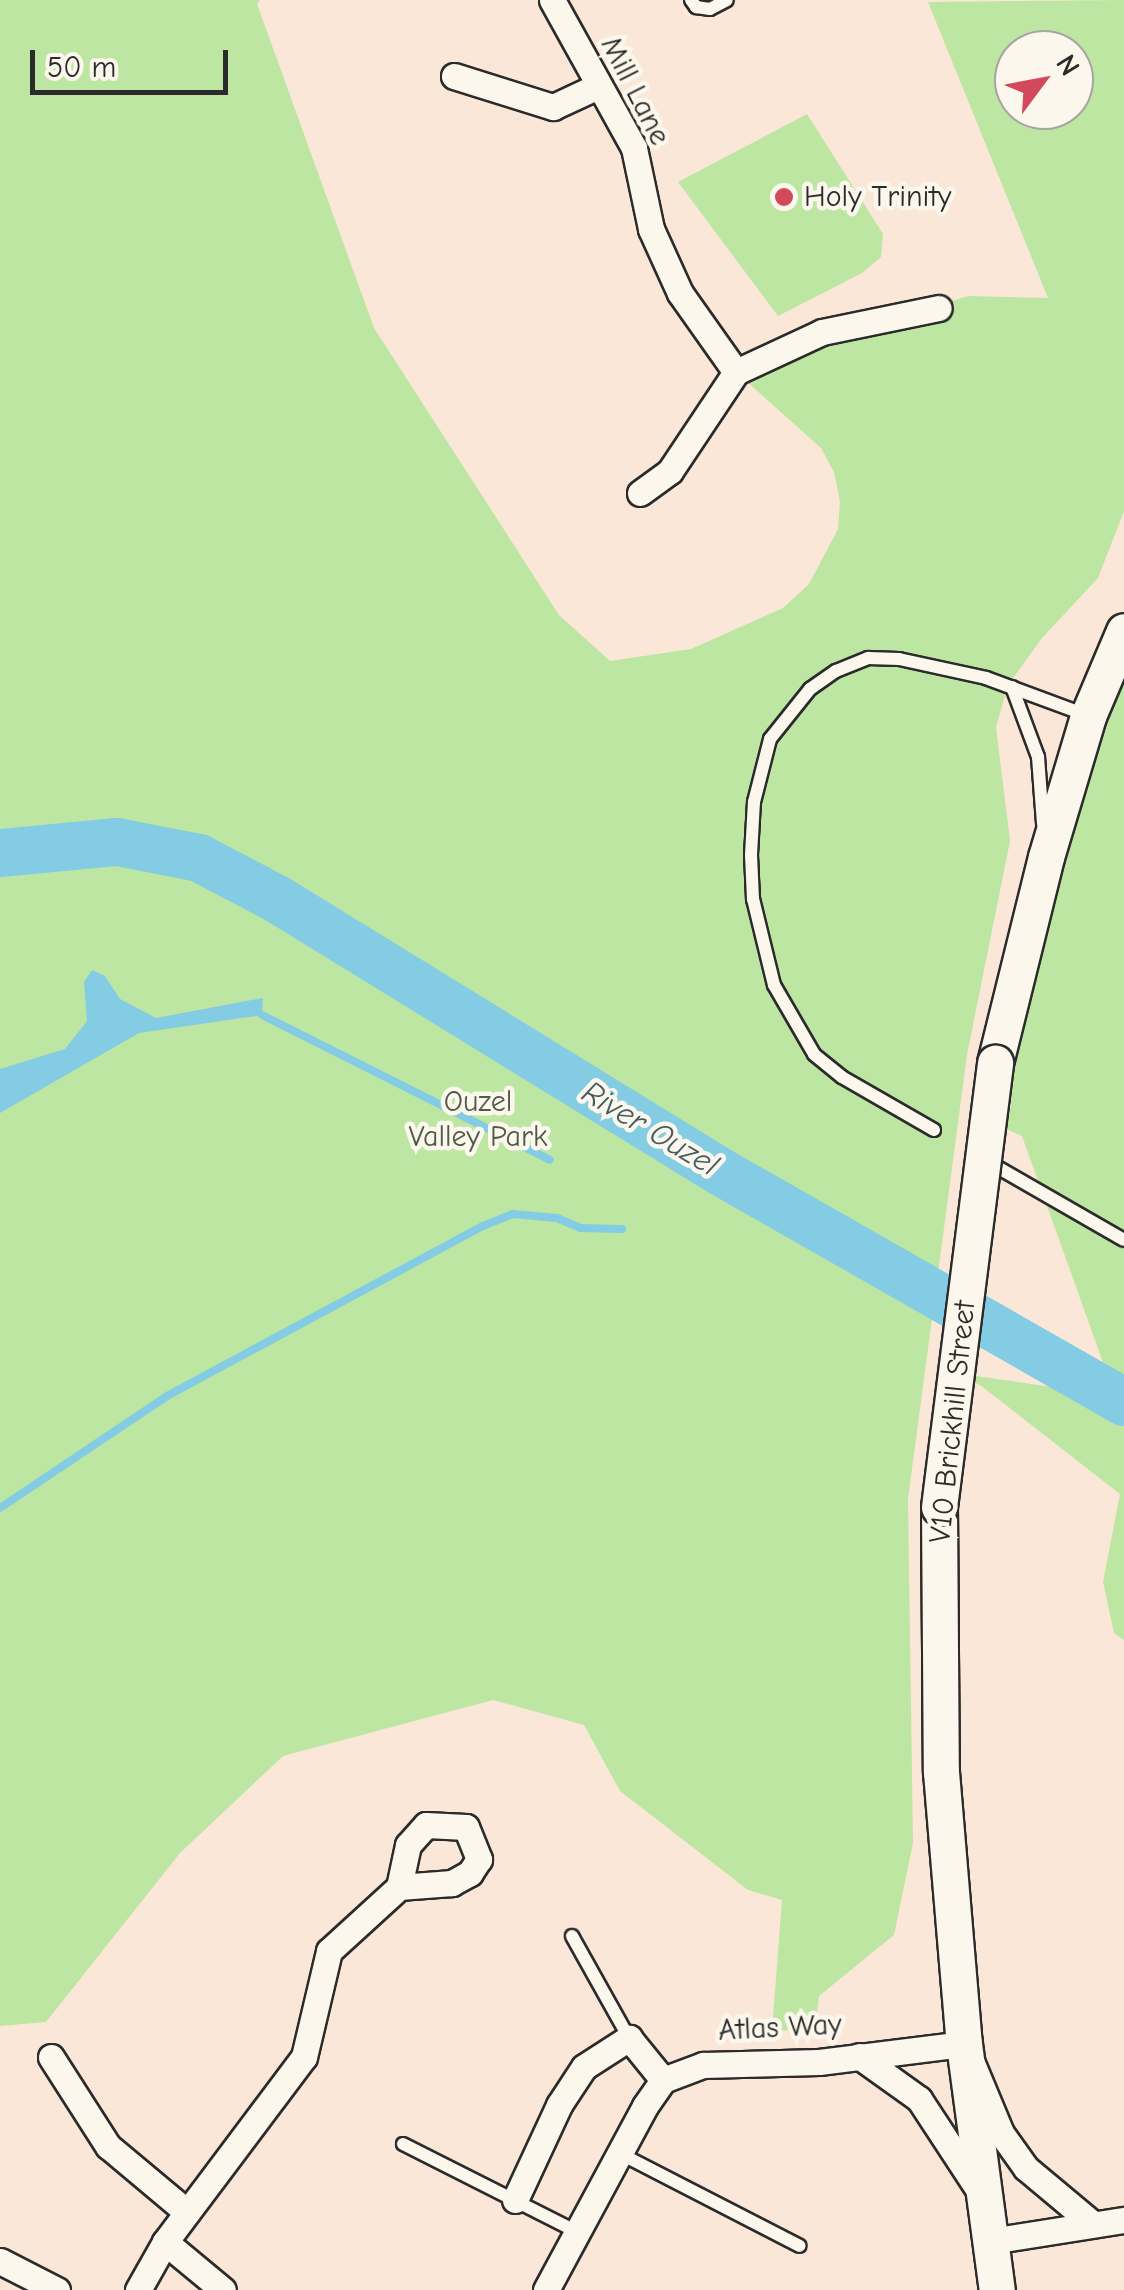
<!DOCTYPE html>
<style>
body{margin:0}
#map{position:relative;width:1124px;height:2290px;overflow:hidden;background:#fae7d8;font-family:"Comic Neue",sans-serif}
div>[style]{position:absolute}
.green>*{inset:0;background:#bce6a2}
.water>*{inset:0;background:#83cce4}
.stream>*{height:8px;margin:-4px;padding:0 4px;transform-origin:4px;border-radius:4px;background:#83cce4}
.river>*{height:48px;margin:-24px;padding:0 24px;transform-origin:24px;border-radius:24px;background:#83cce4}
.roads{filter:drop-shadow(2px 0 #2b2b2b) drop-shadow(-2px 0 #2b2b2b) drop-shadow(0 2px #2b2b2b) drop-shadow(0 -2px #2b2b2b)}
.lane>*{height:12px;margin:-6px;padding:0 6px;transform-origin:6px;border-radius:6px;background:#fbf7ec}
.street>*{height:25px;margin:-12.5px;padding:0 12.5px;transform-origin:12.5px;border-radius:12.5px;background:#fbf7ec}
.secondary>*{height:35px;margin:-17.5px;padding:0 17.5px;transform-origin:17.5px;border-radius:17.5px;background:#fbf7ec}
.bridges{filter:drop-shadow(2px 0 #2b2b2b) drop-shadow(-2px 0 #2b2b2b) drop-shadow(0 2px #2b2b2b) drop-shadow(0 -2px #2b2b2b)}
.secondary-bridge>*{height:35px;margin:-17.5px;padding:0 17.5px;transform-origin:17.5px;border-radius:17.5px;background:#fbf7ec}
.dots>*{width:28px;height:28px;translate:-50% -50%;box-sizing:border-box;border:5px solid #fbf7ec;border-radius:50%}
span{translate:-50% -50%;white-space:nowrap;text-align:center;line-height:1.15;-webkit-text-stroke:9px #fbf7ec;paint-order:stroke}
.street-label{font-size:30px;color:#2b2b2b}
.poi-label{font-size:30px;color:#2b2b2b}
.left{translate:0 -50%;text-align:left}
.park-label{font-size:30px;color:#4f5a49}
.water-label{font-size:32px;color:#455b62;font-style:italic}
.north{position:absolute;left:994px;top:30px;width:100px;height:100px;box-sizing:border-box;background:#fbf7ec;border:2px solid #a8a59f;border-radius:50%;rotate:58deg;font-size:28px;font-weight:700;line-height:40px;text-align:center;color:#2b2b2b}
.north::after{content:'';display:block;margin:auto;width:35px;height:45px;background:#d1495b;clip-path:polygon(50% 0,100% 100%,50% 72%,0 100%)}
.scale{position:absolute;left:30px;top:50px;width:198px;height:45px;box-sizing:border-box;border:5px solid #2b2b2b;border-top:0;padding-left:12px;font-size:30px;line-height:35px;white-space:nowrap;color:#2b2b2b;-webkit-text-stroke:8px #fbf7ec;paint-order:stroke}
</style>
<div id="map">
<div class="green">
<div style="clip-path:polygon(evenodd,0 0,260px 0,257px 4px,374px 328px,559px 615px,610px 661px,691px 649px,783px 608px,809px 584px,838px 529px,840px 501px,834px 472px,821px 448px,736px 372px,968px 296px,1048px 298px,928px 2px,1124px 0,1124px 511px,1098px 578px,1042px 638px,1008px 685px,996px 727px,1010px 841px,967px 1055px,908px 1499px,913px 1843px,894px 1935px,819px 1996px,815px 2031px,772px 2030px,782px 1900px,748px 1890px,620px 1791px,584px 1725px,493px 1700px,283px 1756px,180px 1853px,46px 2022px,0 2026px,0 0,1014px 50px,1074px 50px,1074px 110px,1014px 110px,1014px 50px)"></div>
<div style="clip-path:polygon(807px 114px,883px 234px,881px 257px,862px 273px,778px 316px,678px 182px)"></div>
<div style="clip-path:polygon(1124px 631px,1124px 1640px,1114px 1633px,1103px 1582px,1120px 1494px,980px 1385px,948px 1372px,1115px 1396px,1022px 1136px,1006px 1129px,1011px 1105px,995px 1063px)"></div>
</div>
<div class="water">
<div style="clip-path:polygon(92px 970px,105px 976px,120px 999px,156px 1018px,263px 998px,262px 1015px,139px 1033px,0 1113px,0 1069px,65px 1049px,87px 1021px,84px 982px)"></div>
</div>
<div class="stream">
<div style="left:262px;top:1015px;width:322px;rotate:26.7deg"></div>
<div style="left:0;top:1508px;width:201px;rotate:-33.8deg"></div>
<div style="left:167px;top:1396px;width:359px;rotate:-28.3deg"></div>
<div style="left:483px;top:1226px;width:32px;rotate:-22deg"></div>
<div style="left:513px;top:1214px;width:44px;rotate:5.2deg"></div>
<div style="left:557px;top:1218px;width:25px;rotate:23deg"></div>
<div style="left:580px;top:1228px;width:42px;rotate:1.4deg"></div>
</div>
<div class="river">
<div style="left:0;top:853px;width:118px;rotate:-5.4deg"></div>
<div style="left:117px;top:842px;width:84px;rotate:11deg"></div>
<div style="left:199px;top:858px;width:88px;rotate:27.7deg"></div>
<div style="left:277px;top:899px;width:521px;rotate:31.59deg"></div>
<div style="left:721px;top:1172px;width:464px;rotate:29.7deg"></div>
</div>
<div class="roads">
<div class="lane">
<div style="left:691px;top:0;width:9px;rotate:54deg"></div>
<div style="left:696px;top:7px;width:14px;rotate:8deg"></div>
<div style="left:710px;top:9px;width:19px;rotate:-28deg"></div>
<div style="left:1012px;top:687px;width:75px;rotate:69.6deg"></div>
<div style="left:1038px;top:757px;width:67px;rotate:85.7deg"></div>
<div style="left:934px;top:1130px;width:106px;rotate:-150.1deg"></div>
<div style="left:842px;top:1077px;width:36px;rotate:-141deg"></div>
<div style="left:814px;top:1054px;width:80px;rotate:-120.1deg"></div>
<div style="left:774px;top:985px;width:89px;rotate:-103.7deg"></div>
<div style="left:753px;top:899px;width:44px;rotate:-92.6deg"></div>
<div style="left:751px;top:855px;width:53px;rotate:-86.8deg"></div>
<div style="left:754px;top:802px;width:65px;rotate:-75.7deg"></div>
<div style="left:770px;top:739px;width:64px;rotate:-51.3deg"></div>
<div style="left:810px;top:689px;width:32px;rotate:-35deg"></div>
<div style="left:836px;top:671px;width:35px;rotate:-22deg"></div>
<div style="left:868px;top:658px;width:31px;rotate:2deg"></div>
<div style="left:899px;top:659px;width:89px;rotate:12.3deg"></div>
<div style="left:986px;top:678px;width:107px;rotate:20.3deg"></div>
<div style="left:997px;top:1167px;width:146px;rotate:29.9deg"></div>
<div style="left:572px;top:1936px;width:117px;rotate:60.8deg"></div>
<div style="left:403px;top:2144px;width:195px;rotate:26.8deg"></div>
<div style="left:619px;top:2153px;width:203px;rotate:27.2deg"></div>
</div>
<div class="street">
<div style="left:552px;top:0;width:169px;rotate:61deg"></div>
<div style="left:634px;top:148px;width:83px;rotate:78.1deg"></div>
<div style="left:651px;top:229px;width:70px;rotate:65.6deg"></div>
<div style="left:680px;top:293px;width:97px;rotate:54.7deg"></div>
<div style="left:736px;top:372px;width:95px;rotate:-24.9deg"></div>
<div style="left:822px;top:332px;width:119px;rotate:-11.6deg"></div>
<div style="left:454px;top:76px;width:104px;rotate:17.4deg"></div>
<div style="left:553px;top:107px;width:50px;rotate:-25deg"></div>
<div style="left:640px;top:493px;width:37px;rotate:-36deg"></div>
<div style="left:670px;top:471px;width:119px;rotate:-56.3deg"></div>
<div style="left:859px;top:2056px;width:74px;rotate:35.6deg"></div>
<div style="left:919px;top:2099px;width:111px;rotate:56.7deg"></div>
<div style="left:51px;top:2057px;width:106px;rotate:57.4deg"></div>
<div style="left:108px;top:2146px;width:103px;rotate:39.9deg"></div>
<div style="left:515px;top:2200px;width:105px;rotate:-65.1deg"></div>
<div style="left:559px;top:2105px;width:45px;rotate:-56.7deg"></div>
<div style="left:584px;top:2067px;width:54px;rotate:-32.8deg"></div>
<div style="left:629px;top:2038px;width:54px;rotate:51deg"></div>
<div style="left:991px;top:2241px;width:135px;rotate:-9deg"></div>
<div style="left:165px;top:2242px;width:75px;rotate:39.6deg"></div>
<div style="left:0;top:2261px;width:64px;rotate:27deg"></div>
<div style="left:138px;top:2290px;width:55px;rotate:-60.6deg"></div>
<div style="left:165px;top:2242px;width:231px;rotate:-53.1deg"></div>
<div style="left:304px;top:2057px;width:109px;rotate:-76.7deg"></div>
<div style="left:329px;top:1951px;width:95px;rotate:-42.4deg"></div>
<div style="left:399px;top:1887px;width:43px;rotate:-77.9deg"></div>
<div style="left:408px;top:1845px;width:27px;rotate:-48deg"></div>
<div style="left:426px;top:1825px;width:40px;rotate:2.9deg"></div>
<div style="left:466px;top:1827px;width:35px;rotate:68deg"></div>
<div style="left:479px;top:1859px;width:17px;rotate:123deg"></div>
<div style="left:470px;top:1873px;width:21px;rotate:151deg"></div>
<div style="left:452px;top:1883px;width:53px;rotate:175.7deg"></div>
<div style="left:546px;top:2290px;width:209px;rotate:-61.7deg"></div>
<div style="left:645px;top:2106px;width:32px;rotate:-55deg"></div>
<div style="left:663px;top:2080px;width:43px;rotate:-20.6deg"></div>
<div style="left:703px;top:2065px;width:116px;rotate:-1.5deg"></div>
<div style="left:819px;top:2062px;width:146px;rotate:-7.1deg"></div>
<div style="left:964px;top:2044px;width:96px;rotate:67.4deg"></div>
<div style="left:1001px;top:2133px;width:43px;rotate:54.5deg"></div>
<div style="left:1026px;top:2168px;width:87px;rotate:39.9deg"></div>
</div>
<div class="secondary">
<div style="left:995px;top:1063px;width:212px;rotate:-76.1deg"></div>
<div style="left:1046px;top:857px;width:147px;rotate:-73.4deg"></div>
<div style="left:1088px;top:716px;width:92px;rotate:-67deg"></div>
<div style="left:939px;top:1507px;width:265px;rotate:89.6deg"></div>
<div style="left:941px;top:1772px;width:273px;rotate:85.2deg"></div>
<div style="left:964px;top:2044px;width:248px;rotate:82.4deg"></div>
</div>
</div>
<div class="bridges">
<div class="secondary-bridge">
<div style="left:939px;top:1507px;width:448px;rotate:-82.8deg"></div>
</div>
</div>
<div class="dots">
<div style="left:784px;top:197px;background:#d1495b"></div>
</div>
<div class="street-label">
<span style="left:635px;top:91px;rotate:63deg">Mill Lane</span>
<span style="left:953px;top:1422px;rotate:-84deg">V10 Brickhill Street</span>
<span style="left:780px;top:2028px;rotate:-3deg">Atlas Way</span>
</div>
<div class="poi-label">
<span class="left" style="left:804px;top:197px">Holy Trinity</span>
</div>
<div class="park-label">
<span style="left:478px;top:1119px">Ouzel<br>Valley Park</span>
</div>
<div class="water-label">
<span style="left:650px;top:1129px;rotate:31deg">River Ouzel</span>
</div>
<div class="north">N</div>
<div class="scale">50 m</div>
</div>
